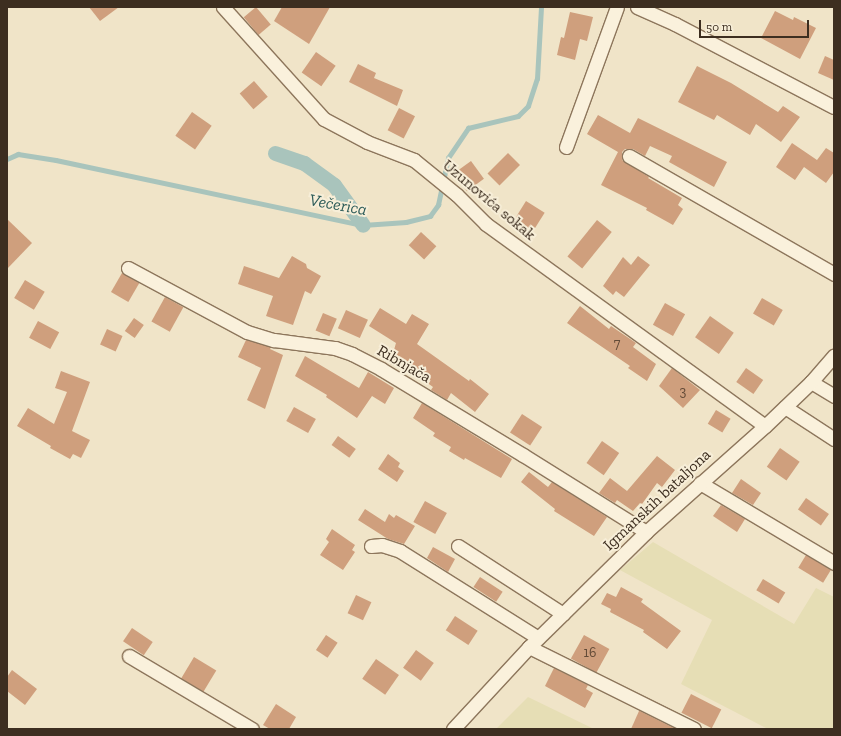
<!DOCTYPE html>
<meta charset="utf-8">
<style>
body{margin:0}
#map{position:relative;width:841px;height:736px;overflow:hidden;background:#f0e4c8;font-family:"Zilla Slab",serif}
div>[style]{position:absolute}
.farmland>*{inset:0;background:#e6deb5}
.stream>*{height:4.5px;margin:-2.25px;padding:0 2.25px;transform-origin:2.25px;border-radius:2.25px;background:#a9c4bc}
.canal>*{height:15px;margin:-7.5px;padding:0 7.5px;transform-origin:7.5px;border-radius:7.5px;background:#a9c4bc}
.building>*{inset:0;background:#cf9f7d;transform-origin:0 0}
.roads{filter:drop-shadow(1px 0 #8d765c) drop-shadow(-1px 0 #8d765c) drop-shadow(0 1px #8d765c) drop-shadow(0 -1px #8d765c)}
.street>*{height:13px;margin:-6.5px;padding:0 6.5px;transform-origin:6.5px;border-radius:6.5px;background:#faf1dc}
span{translate:-50% -50%;white-space:nowrap;text-align:center;line-height:1.15;-webkit-text-stroke:4px #f7eed8;paint-order:stroke}
.number-label{font-size:14px;color:#624a37}
.number-label span{-webkit-text-stroke-width:0}
.street-label{font-size:16px;color:#3d2e20}
.water-label{font-size:17px;color:#2f5d5a;font-style:italic}
.frame{position:absolute;inset:0;border:8px solid #3d2e20;pointer-events:none}
.scale{position:absolute;left:699px;top:20px;width:110px;height:18px;box-sizing:border-box;border:2px solid #3d2e20;border-top:0;padding-left:5px;font-size:12px;line-height:14px;white-space:nowrap;color:#3d2e20;-webkit-text-stroke:3px #f7eed8;paint-order:stroke}
</style>
<div id="map">
<div class="farmland">
<div style="clip-path:polygon(653px 542px,794px 624px,816px 588px,834px 597px,834px 729px,768px 729px,681px 684px,712px 620px,620px 570px)"></div>
<div style="clip-path:polygon(528px 697px,594px 729px,496px 729px)"></div>
</div>
<div class="stream">
<div style="left:7px;top:159px;width:12px;rotate:-24deg"></div>
<div style="left:18px;top:154px;width:38px;rotate:9deg"></div>
<div style="left:56px;top:160px;width:314px;rotate:12deg"></div>
<div style="left:363px;top:225px;width:43px;rotate:-4deg"></div>
<div style="left:406px;top:222px;width:25px;rotate:-14deg"></div>
<div style="left:430px;top:216px;width:14px;rotate:-54deg"></div>
<div style="left:438px;top:205px;width:48px;rotate:-78deg"></div>
<div style="left:448px;top:158px;width:36px;rotate:-56deg"></div>
<div style="left:468px;top:128px;width:51px;rotate:-13.5deg"></div>
<div style="left:518px;top:116px;width:14px;rotate:-45deg"></div>
<div style="left:528px;top:106px;width:28px;rotate:-72deg"></div>
<div style="left:537px;top:79px;width:72px;rotate:-86.8deg"></div>
</div>
<div class="canal">
<div style="left:275px;top:153px;width:31px;rotate:19deg"></div>
<div style="left:304px;top:163px;width:37px;rotate:36deg"></div>
<div style="left:334px;top:185px;width:49px;rotate:54.1deg"></div>
</div>
<div class="building">
<div style="clip-path:polygon(89px 7px,119px 7px,100px 21px)"></div>
<div style="left:256px;top:7px;width:23px;height:16px;rotate:50deg"></div>
<div style="clip-path:polygon(282px 7px,330px 7px,309px 44px,274px 21px)"></div>
<div style="clip-path:polygon(775px 11px,793px 20px,794px 17px,816px 28px,800px 59px,761px 38px)"></div>
<div style="clip-path:polygon(570px 12px,593px 17px,587px 41px,580px 39px,575px 60px,557px 55px,561px 37px,564px 38px)"></div>
<div style="left:316px;top:52px;width:24px;height:25px;rotate:35deg"></div>
<div style="clip-path:polygon(825px 56px,834px 60px,834px 80px,818px 73px)"></div>
<div style="clip-path:polygon(358px 64px,376px 73px,374px 78px,403px 90px,397px 106px,349px 82px)"></div>
<div style="clip-path:polygon(697px 66px,731px 83px,778px 112px,783px 106px,800px 117px,781px 142px,756px 124px,750px 135px,717px 115px,714px 120px,678px 102px)"></div>
<div style="left:254px;top:81px;width:21px;height:19px;rotate:49deg"></div>
<div style="left:399px;top:108px;width:18px;height:25px;rotate:27deg"></div>
<div style="left:192px;top:112px;width:24px;height:29px;rotate:35deg"></div>
<div style="clip-path:polygon(598px 115px,630px 133px,638px 118px,727px 162px,714px 187px,669px 162px,672px 156px,650px 146px,645px 156px,633px 149px,625px 149px,622px 152px,622px 160px,649px 177px,648px 178px,682px 198px,678px 205px,683px 209px,673px 225px,646px 210px,647px 208px,601px 185px,618px 152px,587px 134px)"></div>
<div style="clip-path:polygon(792px 143px,817px 160px,826px 148px,834px 153px,834px 172px,826px 183px,804px 167px,795px 180px,776px 167px)"></div>
<div style="left:508px;top:153px;width:17px;height:29px;rotate:45deg"></div>
<div style="left:471px;top:161px;width:22px;height:21px;rotate:54deg"></div>
<div style="left:526px;top:201px;width:22px;height:22px;rotate:32deg"></div>
<div style="clip-path:polygon(7px 219px,32px 243px,7px 269px)"></div>
<div style="left:597px;top:220px;width:19px;height:47px;rotate:39deg"></div>
<div style="left:421px;top:232px;width:21px;height:18px;rotate:43deg"></div>
<div style="clip-path:polygon(292px 256px,306px 264px,307px 268px,321px 276px,311px 294px,305px 291px,293px 325px,266px 316px,273px 296px,238px 284px,244px 266px,279px 278px)"></div>
<div style="clip-path:polygon(638px 256px,650px 265px,624px 297px,616px 291px,613px 295px,603px 286px,623px 257px,631px 265px)"></div>
<div style="left:122px;top:273px;width:20px;height:22px;rotate:30deg"></div>
<div style="left:25px;top:280px;width:23px;height:21px;rotate:31deg"></div>
<div style="left:165px;top:297px;width:21px;height:28px;rotate:29deg"></div>
<div style="left:762px;top:298px;width:24px;height:18px;rotate:30deg"></div>
<div style="left:665px;top:303px;width:23px;height:25px;rotate:29deg"></div>
<div style="clip-path:polygon(580px 306px,609px 329px,611px 326px,636px 343px,633px 347px,656px 364px,647px 381px,628px 368px,630px 366px,567px 323px)"></div>
<div style="clip-path:polygon(380px 308px,406px 324px,412px 314px,429px 324px,417px 344px,469px 381px,470px 379px,489px 394px,475px 412px,451px 393px,447px 400px,431px 390px,433px 387px,411px 371px,390px 364px,396px 343px,369px 326px)"></div>
<div style="left:346px;top:310px;width:24px;height:20px;rotate:24deg"></div>
<div style="left:323px;top:313px;width:15px;height:19px;rotate:23deg"></div>
<div style="left:710px;top:316px;width:29px;height:26px;rotate:35deg"></div>
<div style="left:134px;top:318px;width:12px;height:16px;rotate:35deg"></div>
<div style="left:38px;top:321px;width:24px;height:19px;rotate:28deg"></div>
<div style="left:107px;top:329px;width:17px;height:17px;rotate:24deg"></div>
<div style="clip-path:polygon(246px 340px,271px 347px,270px 349px,283px 355px,265px 409px,247px 400px,261px 368px,238px 357px)"></div>
<div style="clip-path:polygon(305px 356px,359px 388px,368px 372px,394px 388px,385px 404px,372px 396px,357px 418px,326px 397px,327px 395px,295px 376px)"></div>
<div style="clip-path:polygon(672px 368px,700px 390px,683px 408px,659px 386px)"></div>
<div style="left:746px;top:368px;width:21px;height:17px;rotate:35deg"></div>
<div style="clip-path:polygon(61px 371px,90px 382px,72px 431px,90px 440px,81px 458px,73px 454px,70px 459px,50px 448px,51px 446px,17px 426px,28px 408px,54px 424px,67px 392px,55px 388px)"></div>
<div style="clip-path:polygon(422px 403px,512px 459px,501px 478px,465px 458px,464px 460px,449px 451px,451px 447px,433px 436px,435px 433px,413px 418px)"></div>
<div style="left:294px;top:407px;width:25px;height:16px;rotate:29deg"></div>
<div style="left:716px;top:410px;width:17px;height:16px;rotate:31deg"></div>
<div style="left:522px;top:414px;width:24px;height:22px;rotate:33deg"></div>
<div style="left:338px;top:436px;width:22px;height:11px;rotate:36deg"></div>
<div style="left:602px;top:441px;width:21px;height:27px;rotate:35deg"></div>
<div style="left:780px;top:448px;width:24px;height:23px;rotate:35deg"></div>
<div style="clip-path:polygon(388px 454px,400px 463px,398px 467px,404px 471px,397px 482px,378px 469px)"></div>
<div style="clip-path:polygon(657px 456px,675px 470px,662px 487px,657px 483px,642px 504px,640px 503px,633px 511px,617px 500px,615px 503px,599px 493px,610px 478px,627px 491px)"></div>
<div style="clip-path:polygon(529px 472px,548px 487px,552px 482px,607px 517px,594px 536px,554px 511px,555px 509px,521px 482px)"></div>
<div style="clip-path:polygon(741px 479px,761px 493px,753px 505px,732px 493px)"></div>
<div style="left:806px;top:498px;width:28px;height:14px;rotate:35deg"></div>
<div style="left:425px;top:501px;width:25px;height:24px;rotate:29deg"></div>
<div style="clip-path:polygon(721px 505px,745px 519px,737px 532px,713px 516px)"></div>
<div style="clip-path:polygon(365px 509px,385px 522px,389px 514px,394px 518px,396px 515px,415px 526px,404px 544px,388px 539px,358px 520px)"></div>
<div style="clip-path:polygon(332px 529px,355px 545px,352px 550px,355px 552px,343px 570px,320px 555px,329px 542px,326px 539px)"></div>
<div style="clip-path:polygon(433px 547px,455px 559px,448px 572px,427px 558px)"></div>
<div style="left:806px;top:555px;width:29px;height:15px;rotate:31deg"></div>
<div style="left:480px;top:577px;width:27px;height:12px;rotate:33deg"></div>
<div style="left:763px;top:579px;width:26px;height:13px;rotate:31deg"></div>
<div style="clip-path:polygon(621px 587px,643px 599px,641px 602px,681px 631px,667px 649px,643px 632px,644px 630px,610px 612px,611px 609px,601px 604px,607px 593px,616px 597px)"></div>
<div style="left:356px;top:595px;width:17px;height:20px;rotate:25deg"></div>
<div style="left:455px;top:616px;width:27px;height:17px;rotate:33deg"></div>
<div style="left:132px;top:628px;width:25px;height:16px;rotate:34deg"></div>
<div style="left:326px;top:635px;width:14px;height:18px;rotate:34deg"></div>
<div style="left:584px;top:635px;width:29px;height:27px;rotate:29deg"></div>
<div style="left:416px;top:650px;width:22px;height:22px;rotate:36deg"></div>
<div style="left:194px;top:657px;width:26px;height:25px;rotate:31deg"></div>
<div style="left:376px;top:659px;width:28px;height:24px;rotate:35deg"></div>
<div style="clip-path:polygon(554px 668px,588px 685px,586px 689px,593px 693px,585px 708px,545px 686px)"></div>
<div style="clip-path:polygon(12px 670px,37px 689px,25px 705px,7px 691px,7px 677px)"></div>
<div style="left:691px;top:694px;width:34px;height:21px;rotate:27deg"></div>
<div style="clip-path:polygon(276px 704px,296px 717px,289px 729px,270px 729px,263px 725px)"></div>
<div style="clip-path:polygon(639px 711px,640px 711px,676px 729px,631px 729px)"></div>
</div>
<div class="roads">
<div class="street">
<div style="left:223px;top:7px;width:151px;rotate:48deg"></div>
<div style="left:324px;top:119px;width:49px;rotate:28.1deg"></div>
<div style="left:367px;top:142px;width:50px;rotate:21deg"></div>
<div style="left:414px;top:160px;width:55px;rotate:39.1deg"></div>
<div style="left:457px;top:195px;width:41px;rotate:45deg"></div>
<div style="left:486px;top:224px;width:344px;rotate:35.9deg"></div>
<div style="left:637px;top:7px;width:42px;rotate:24.1deg"></div>
<div style="left:675px;top:24px;width:179px;rotate:27.6deg"></div>
<div style="left:566px;top:147px;width:149px;rotate:-70deg"></div>
<div style="left:629px;top:156px;width:237px;rotate:29.9deg"></div>
<div style="left:128px;top:268px;width:135px;rotate:28.3deg"></div>
<div style="left:247px;top:332px;width:28px;rotate:17deg"></div>
<div style="left:274px;top:340px;width:62px;rotate:7.5deg"></div>
<div style="left:335px;top:348px;width:18px;rotate:19deg"></div>
<div style="left:352px;top:354px;width:33px;rotate:27deg"></div>
<div style="left:381px;top:369px;width:166px;rotate:31.2deg"></div>
<div style="left:523px;top:455px;width:145px;rotate:32deg"></div>
<div style="left:811px;top:382px;width:27px;rotate:31deg"></div>
<div style="left:785px;top:407px;width:59px;rotate:33.1deg"></div>
<div style="left:700px;top:483px;width:156px;rotate:30.8deg"></div>
<div style="left:371px;top:546px;width:11px;rotate:-5deg"></div>
<div style="left:382px;top:545px;width:19px;rotate:18deg"></div>
<div style="left:400px;top:551px;width:163px;rotate:32.2deg"></div>
<div style="left:458px;top:546px;width:125px;rotate:32.9deg"></div>
<div style="left:529px;top:647px;width:184px;rotate:26.4deg"></div>
<div style="left:129px;top:656px;width:143px;rotate:30.7deg"></div>
<div style="left:453px;top:729px;width:112px;rotate:-47.2deg"></div>
<div style="left:529px;top:647px;width:164px;rotate:-44.5deg"></div>
<div style="left:646px;top:532px;width:159px;rotate:-41.7deg"></div>
<div style="left:765px;top:426px;width:64px;rotate:-43.7deg"></div>
<div style="left:811px;top:382px;width:35px;rotate:-49deg"></div>
</div>
</div>
<div class="number-label">
<span style="left:617px;top:344px">7</span>
<span style="left:683px;top:392px">3</span>
<span style="left:590px;top:653px">16</span>
</div>
<div class="street-label">
<span style="left:489px;top:200px;rotate:40deg">Uzunovića sokak</span>
<span style="left:404px;top:364px;rotate:30deg">Ribnjača</span>
<span style="left:657px;top:500px;rotate:-43deg">Igmanskih bataljona</span>
</div>
<div class="water-label">
<span style="left:338px;top:205px;rotate:10deg">Večerica</span>
</div>
<div class="frame"></div>
<div class="scale">50 m</div>
</div>
